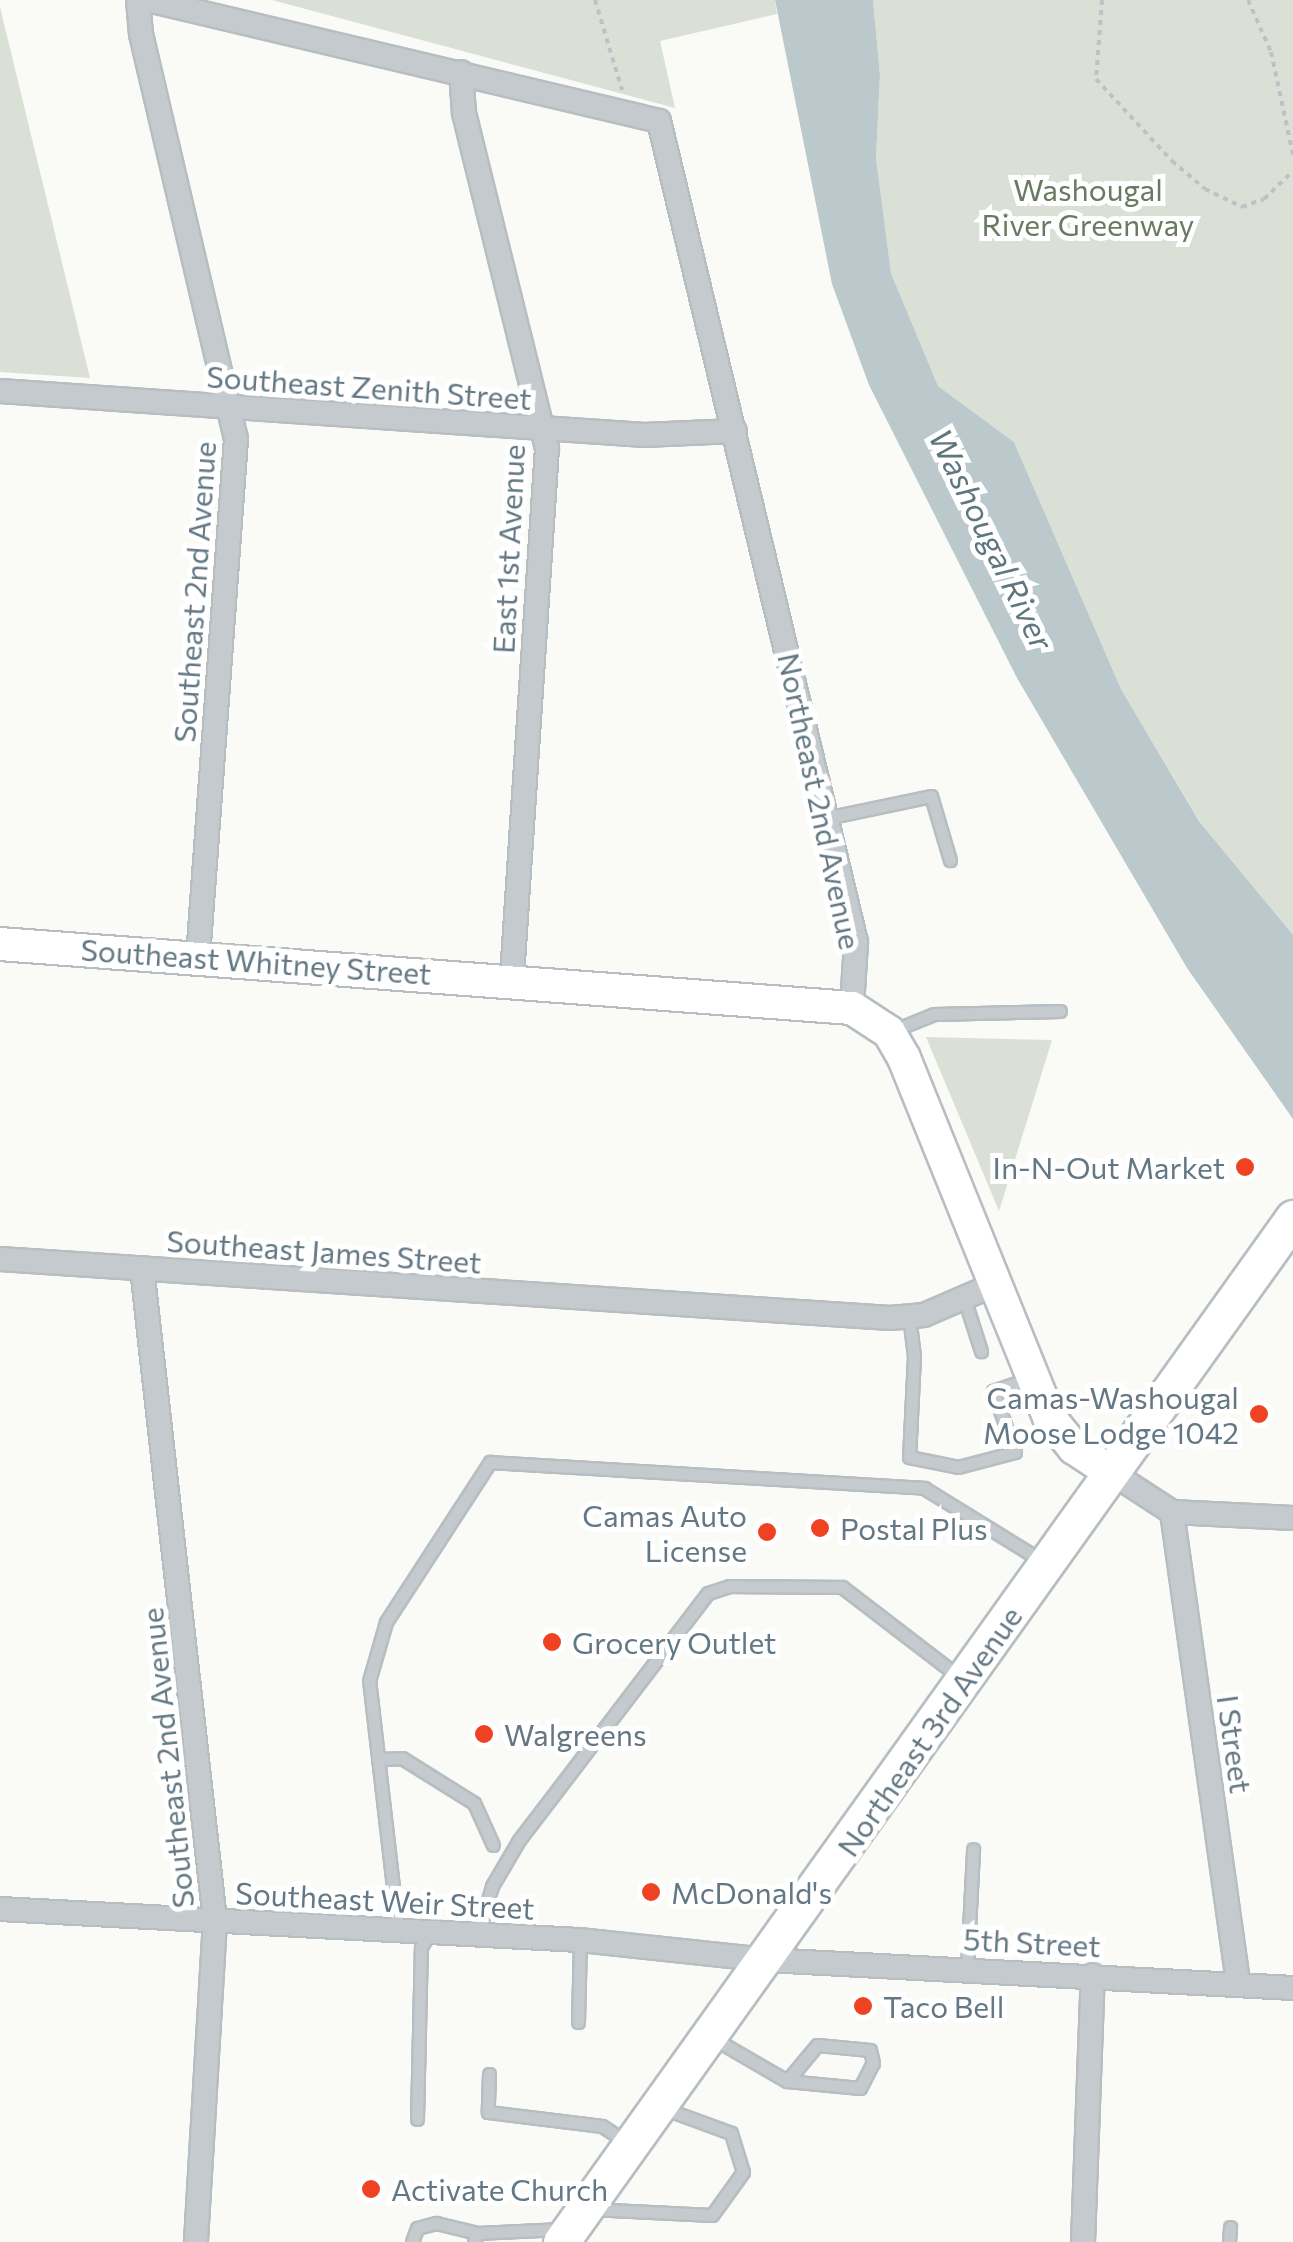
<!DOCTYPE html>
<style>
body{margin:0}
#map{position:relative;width:1293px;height:2242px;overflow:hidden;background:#fafaf7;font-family:Commissioner,sans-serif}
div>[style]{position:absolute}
.green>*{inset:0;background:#dae0d6}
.water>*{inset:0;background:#bbc9cc}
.path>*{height:4px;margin-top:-2px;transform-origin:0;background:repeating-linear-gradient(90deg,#bec2c4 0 5px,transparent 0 10px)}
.roads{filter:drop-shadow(2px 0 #b7bec2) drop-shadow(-2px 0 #b7bec2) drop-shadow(0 2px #b7bec2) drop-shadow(0 -2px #b7bec2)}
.lane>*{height:11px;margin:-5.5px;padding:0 5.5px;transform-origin:5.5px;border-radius:5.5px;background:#c4cacd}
.street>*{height:22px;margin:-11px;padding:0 11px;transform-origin:11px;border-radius:11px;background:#c4cacd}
.secondary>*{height:32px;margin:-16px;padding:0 16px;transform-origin:16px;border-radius:16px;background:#fff}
.primary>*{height:35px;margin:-17.5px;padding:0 17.5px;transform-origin:17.5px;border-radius:17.5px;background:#fff}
.dots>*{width:28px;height:28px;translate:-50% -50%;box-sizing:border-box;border:5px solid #fff;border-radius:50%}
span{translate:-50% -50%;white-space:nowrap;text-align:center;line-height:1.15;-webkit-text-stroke:10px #fff;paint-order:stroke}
.park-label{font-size:30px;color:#687b62}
.street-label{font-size:30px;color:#637884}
.poi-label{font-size:30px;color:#637884}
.right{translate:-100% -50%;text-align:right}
.left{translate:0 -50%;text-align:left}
.water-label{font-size:32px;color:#5e777e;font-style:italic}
</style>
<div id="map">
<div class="green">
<div style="clip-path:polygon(272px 0,775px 0,777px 14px,660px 41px,675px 108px)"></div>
<div style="clip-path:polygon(873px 0,1293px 0,1293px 935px,1200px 822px,1121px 689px,1014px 442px,938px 386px,891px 273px,876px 158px,880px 75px)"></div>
<div style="clip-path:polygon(0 7px,90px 378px,0 372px)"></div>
<div style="clip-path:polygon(926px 1037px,1052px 1040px,999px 1211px)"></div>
</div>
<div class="water">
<div style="clip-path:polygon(775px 0,873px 0,880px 75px,876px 158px,891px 273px,938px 386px,1014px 442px,1121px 689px,1199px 821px,1293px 935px,1293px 1119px,1187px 968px,1017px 678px,869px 385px,832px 284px)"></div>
</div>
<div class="path">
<div style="left:595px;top:0;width:94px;rotate:73.3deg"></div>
<div style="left:1102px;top:0;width:79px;rotate:94.3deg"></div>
<div style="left:1096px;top:79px;width:112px;rotate:47.2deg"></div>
<div style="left:1172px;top:161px;width:43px;rotate:40.3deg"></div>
<div style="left:1205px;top:189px;width:41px;rotate:25.9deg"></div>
<div style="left:1242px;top:207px;width:23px;rotate:-20deg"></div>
<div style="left:1264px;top:199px;width:40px;rotate:-44deg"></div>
<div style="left:1248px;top:0;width:57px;rotate:66.1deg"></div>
<div style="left:1271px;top:52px;width:105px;rotate:77.9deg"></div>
</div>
<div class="roads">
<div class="lane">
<div style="left:826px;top:818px;width:107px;rotate:-11.8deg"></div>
<div style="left:931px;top:796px;width:67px;rotate:73.5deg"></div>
<div style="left:892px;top:1031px;width:45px;rotate:-22deg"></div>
<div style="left:934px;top:1014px;width:126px;rotate:-1.4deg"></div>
<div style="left:964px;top:1298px;width:56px;rotate:72.2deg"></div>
<div style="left:909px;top:1316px;width:40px;rotate:82.9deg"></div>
<div style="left:914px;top:1356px;width:101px;rotate:92.8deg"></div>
<div style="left:909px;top:1457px;width:50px;rotate:11.5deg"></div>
<div style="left:958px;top:1467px;width:59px;rotate:-14.7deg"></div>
<div style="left:1015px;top:1452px;width:65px;rotate:-109.8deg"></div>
<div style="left:993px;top:1391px;width:40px;rotate:-18.9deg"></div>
<div style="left:378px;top:1759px;width:24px;rotate:-2deg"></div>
<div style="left:402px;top:1758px;width:85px;rotate:32deg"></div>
<div style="left:474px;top:1803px;width:46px;rotate:65.7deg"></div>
<div style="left:398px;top:1930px;width:251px;rotate:-96.6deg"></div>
<div style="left:369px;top:1681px;width:61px;rotate:-73.9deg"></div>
<div style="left:386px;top:1622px;width:191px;rotate:-57deg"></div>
<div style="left:490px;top:1462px;width:435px;rotate:3.4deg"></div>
<div style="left:924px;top:1488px;width:141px;rotate:31.7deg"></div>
<div style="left:478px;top:1934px;width:50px;rotate:-73.7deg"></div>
<div style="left:492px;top:1886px;width:53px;rotate:-59.6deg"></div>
<div style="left:519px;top:1840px;width:311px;rotate:-52.6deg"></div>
<div style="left:708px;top:1593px;width:22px;rotate:-18deg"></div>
<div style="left:729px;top:1586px;width:113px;rotate:0.5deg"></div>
<div style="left:842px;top:1587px;width:146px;rotate:37.5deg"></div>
<div style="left:967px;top:1969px;width:120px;rotate:-87.1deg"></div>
<div style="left:578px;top:2022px;width:82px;rotate:-88.6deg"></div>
<div style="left:711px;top:2037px;width:88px;rotate:30.1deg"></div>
<div style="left:787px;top:2081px;width:73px;rotate:5.5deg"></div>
<div style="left:860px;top:2088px;width:28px;rotate:-63deg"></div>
<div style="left:873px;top:2063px;width:13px;rotate:-103deg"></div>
<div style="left:870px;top:2050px;width:53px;rotate:-174.6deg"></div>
<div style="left:817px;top:2045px;width:47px;rotate:129.8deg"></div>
<div style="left:489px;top:2074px;width:38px;rotate:92deg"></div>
<div style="left:488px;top:2112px;width:115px;rotate:7deg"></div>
<div style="left:602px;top:2126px;width:31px;rotate:33deg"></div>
<div style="left:417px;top:2119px;width:172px;rotate:-88.7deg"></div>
<div style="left:421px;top:1947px;width:17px;rotate:-59deg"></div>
<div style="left:590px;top:2209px;width:122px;rotate:2.8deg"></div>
<div style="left:712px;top:2215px;width:53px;rotate:-54.2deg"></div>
<div style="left:743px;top:2172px;width:41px;rotate:-107.1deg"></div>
<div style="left:731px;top:2133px;width:76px;rotate:-159.9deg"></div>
<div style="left:477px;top:2233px;width:85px;rotate:-2.7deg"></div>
<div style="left:412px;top:2242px;width:15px;rotate:-70deg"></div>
<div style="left:417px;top:2228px;width:20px;rotate:-15deg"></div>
<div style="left:436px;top:2223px;width:42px;rotate:13.7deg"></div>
<div style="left:477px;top:2233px;width:9px;rotate:108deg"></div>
<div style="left:1229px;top:2242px;width:15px;rotate:-86deg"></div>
</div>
<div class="street">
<div style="left:138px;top:0;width:34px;rotate:85deg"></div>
<div style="left:141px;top:34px;width:416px;rotate:76.8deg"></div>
<div style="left:236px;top:439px;width:520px;rotate:94.19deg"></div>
<div style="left:148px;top:0;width:525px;rotate:13.32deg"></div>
<div style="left:659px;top:121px;width:844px;rotate:76.51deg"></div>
<div style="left:856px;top:942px;width:66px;rotate:93.5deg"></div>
<div style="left:461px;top:72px;width:41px;rotate:85.8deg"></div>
<div style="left:464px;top:113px;width:345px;rotate:76.1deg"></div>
<div style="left:547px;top:448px;width:530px;rotate:93.79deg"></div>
<div style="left:0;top:391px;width:646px;rotate:3.91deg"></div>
<div style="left:644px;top:435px;width:91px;rotate:-2.5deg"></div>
<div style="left:0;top:1259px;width:892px;rotate:3.79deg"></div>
<div style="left:890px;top:1318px;width:34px;rotate:-5deg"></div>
<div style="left:924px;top:1315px;width:81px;rotate:-23.4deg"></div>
<div style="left:142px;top:1268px;width:657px;rotate:83.62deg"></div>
<div style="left:215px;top:1921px;width:322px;rotate:93.4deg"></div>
<div style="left:1112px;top:1473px;width:72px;rotate:33deg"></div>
<div style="left:1172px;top:1512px;width:121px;rotate:2.8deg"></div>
<div style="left:1172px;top:1512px;width:477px;rotate:82deg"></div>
<div style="left:0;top:1909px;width:581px;rotate:3.06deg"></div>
<div style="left:580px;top:1940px;width:188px;rotate:6.1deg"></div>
<div style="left:767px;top:1960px;width:527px;rotate:3.05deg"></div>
<div style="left:1083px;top:2242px;width:267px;rotate:-87.9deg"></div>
</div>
<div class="secondary">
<div style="left:0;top:944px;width:854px;rotate:4.3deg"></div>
<div style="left:852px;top:1008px;width:44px;rotate:33deg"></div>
<div style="left:889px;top:1032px;width:30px;rotate:60deg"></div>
<div style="left:904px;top:1058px;width:387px;rotate:68deg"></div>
<div style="left:1049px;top:1417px;width:40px;rotate:51deg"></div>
<div style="left:1074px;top:1448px;width:45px;rotate:33.3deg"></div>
</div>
<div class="primary">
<div style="left:561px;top:2242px;width:1259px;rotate:-54.44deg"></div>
</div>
</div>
<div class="dots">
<div style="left:1245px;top:1167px;background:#ef4222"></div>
<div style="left:1259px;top:1414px;background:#ef4222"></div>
<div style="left:820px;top:1528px;background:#ef4222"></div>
<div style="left:767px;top:1532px;background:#ef4222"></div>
<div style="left:552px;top:1642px;background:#ef4222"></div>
<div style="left:484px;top:1734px;background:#ef4222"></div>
<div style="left:651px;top:1892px;background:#ef4222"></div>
<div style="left:863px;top:2006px;background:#ef4222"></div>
<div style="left:371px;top:2189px;background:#ef4222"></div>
</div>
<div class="park-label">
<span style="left:1088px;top:206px">Washougal<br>River Greenway</span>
</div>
<div class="street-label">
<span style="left:369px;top:387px;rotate:4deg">Southeast Zenith Street</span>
<span style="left:508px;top:549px;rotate:-87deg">East 1st Avenue</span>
<span style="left:194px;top:592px;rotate:-86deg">Southeast 2nd Avenue</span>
<span style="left:820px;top:801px;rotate:78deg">Northeast 2nd Avenue</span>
<span style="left:256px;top:961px;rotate:4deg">Southeast Whitney Street</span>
<span style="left:324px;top:1251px;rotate:4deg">Southeast James Street</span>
<span style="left:929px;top:1731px;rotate:-55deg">Northeast 3rd Avenue</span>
<span style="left:1235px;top:1744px;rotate:82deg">I Street</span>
<span style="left:167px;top:1758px;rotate:-96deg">Southeast 2nd Avenue</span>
<span style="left:385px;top:1900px;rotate:3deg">Southeast Weir Street</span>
<span style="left:1032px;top:1942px;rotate:3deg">5th Street</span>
</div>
<div class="poi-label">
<span class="right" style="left:1225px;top:1167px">In-N-Out Market</span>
<span class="right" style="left:1239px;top:1414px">Camas-Washougal<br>Moose Lodge 1042</span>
<span class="right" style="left:747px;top:1532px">Camas Auto<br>License</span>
<span class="left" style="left:840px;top:1528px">Postal Plus</span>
<span class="left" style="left:572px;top:1642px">Grocery Outlet</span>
<span class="left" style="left:504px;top:1734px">Walgreens</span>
<span class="left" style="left:671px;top:1892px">McDonald's</span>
<span class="left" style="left:883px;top:2006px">Taco Bell</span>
<span class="left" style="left:391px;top:2189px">Activate Church</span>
</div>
<div class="water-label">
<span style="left:992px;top:539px;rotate:64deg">Washougal River</span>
</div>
</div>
